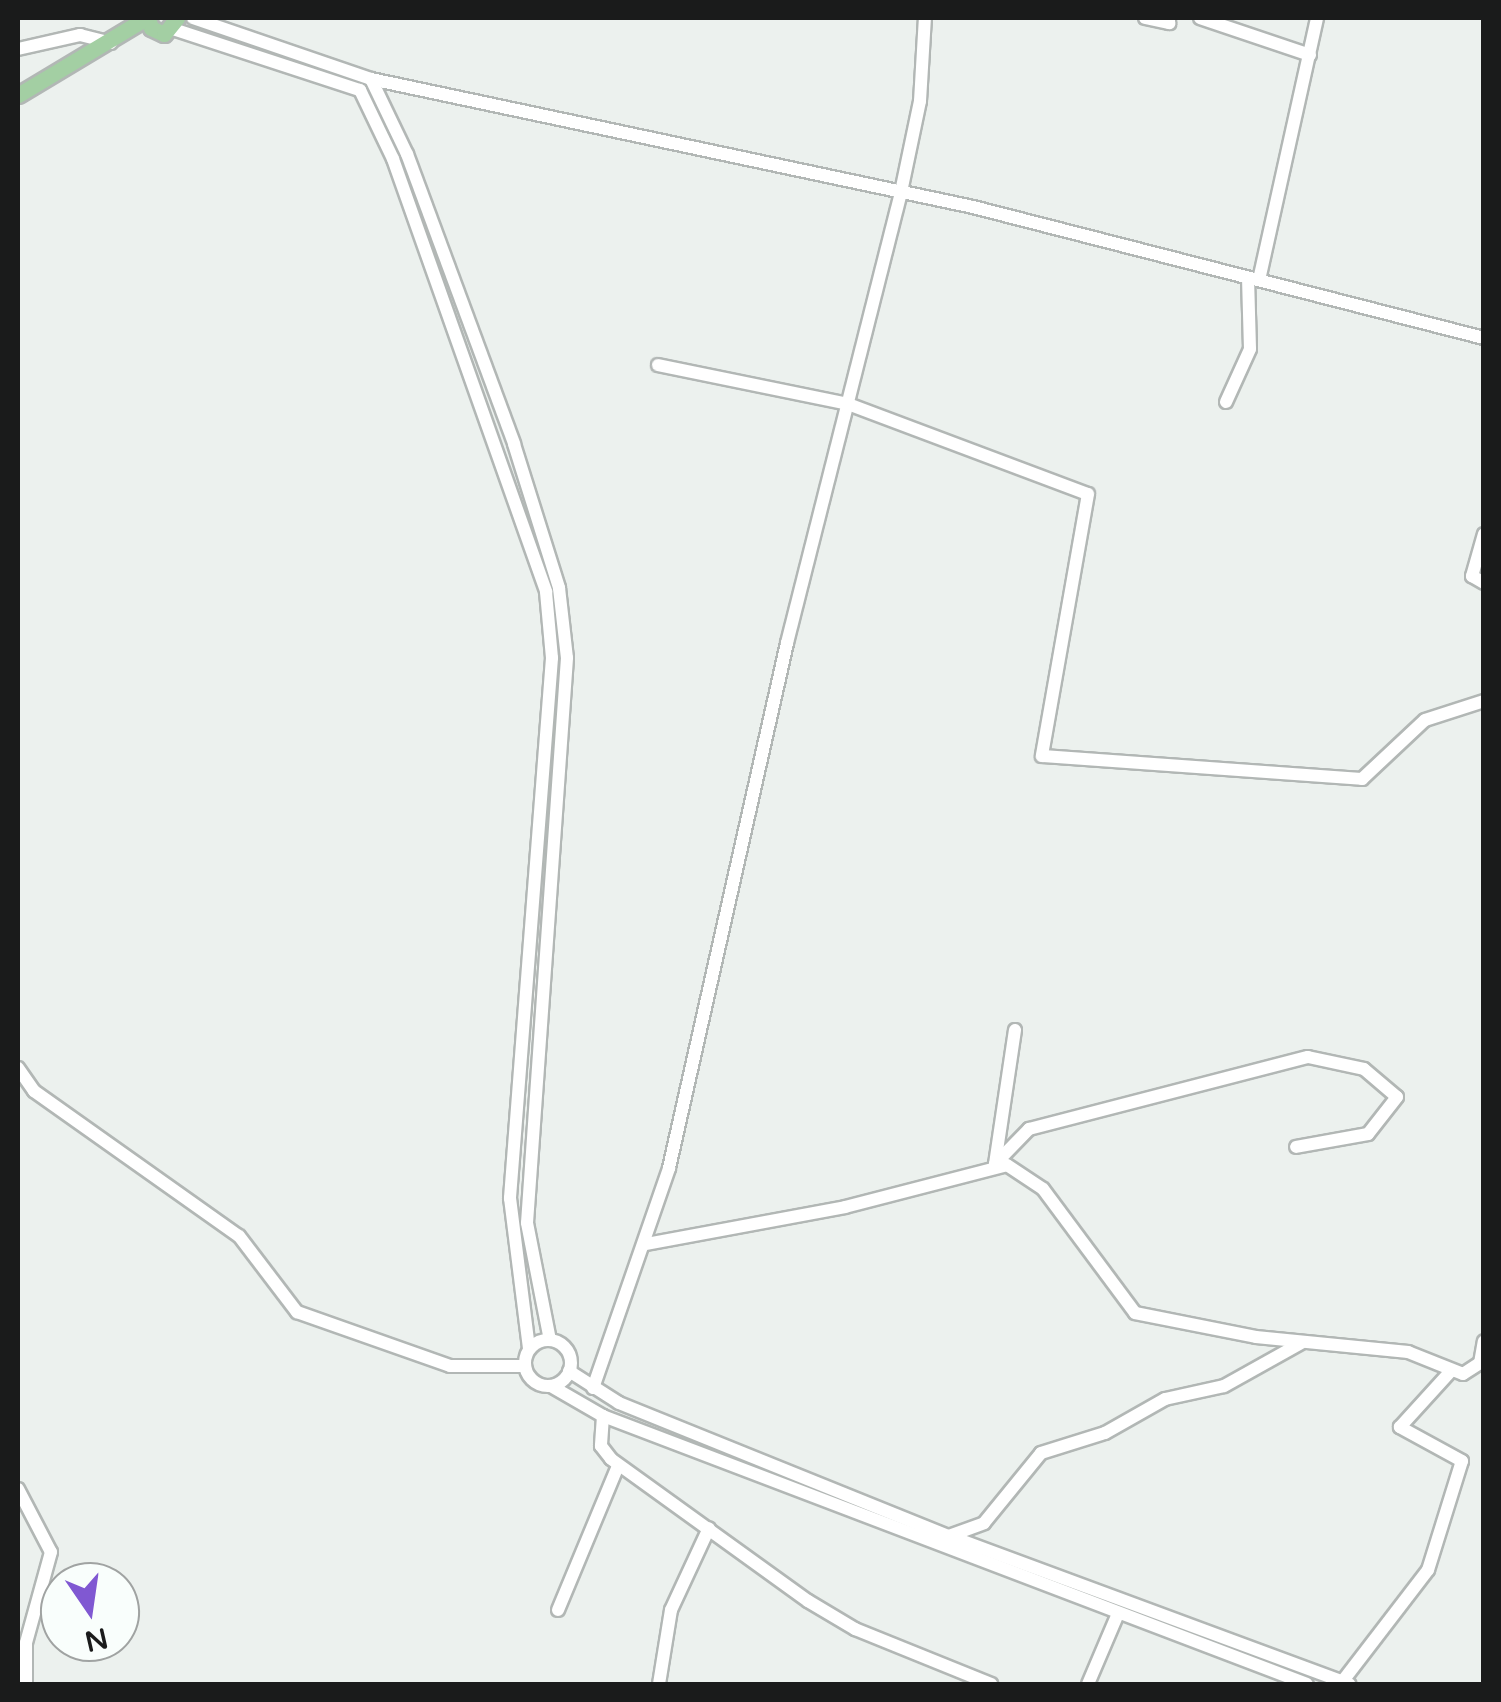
<!DOCTYPE html>
<style>
body{margin:0}
#map{position:relative;width:1501px;height:1702px;overflow:hidden;background:#ecf1ee;font-family:"Varela Round",sans-serif}
div>[style]{position:absolute}
.roads{filter:drop-shadow(2px 0 #b2b7b5) drop-shadow(-2px 0 #b2b7b5) drop-shadow(0 2px #b2b7b5) drop-shadow(0 -2px #b2b7b5)}
.minor>*{height:12px;margin:-6px;padding:0 6px;transform-origin:6px;border-radius:6px;background:#fff}
.minor>.ring{margin:-6px;padding:0;box-sizing:content-box;background:none;border:12px solid #fff;border-radius:50%}
.major>*{height:15px;margin:-7.5px;padding:0 7.5px;transform-origin:7.5px;border-radius:7.5px;background:#a3cfa3}
span{translate:-50% -50%;white-space:nowrap;text-align:center;line-height:1.15;-webkit-text-stroke:10px #f9fefc;paint-order:stroke}
.frame{position:absolute;inset:0;border:20px solid #1a1b1b;pointer-events:none}
.north{position:absolute;left:40px;top:1562px;width:100px;height:100px;box-sizing:border-box;background:#f9fefc;border:2px solid #a0a3a2;border-radius:50%;rotate:167deg;font-size:28px;font-weight:700;line-height:40px;text-align:center;color:#1a1b1b}
.north::after{content:'';display:block;margin:auto;width:35px;height:45px;background:#8058d2;clip-path:polygon(50% 0,100% 100%,50% 72%,0 100%)}
</style>
<div id="map">
<div class="roads">
<div class="minor">
<div style="left:193px;top:18px;width:188px;rotate:18.9deg"></div>
<div style="left:371px;top:79px;width:83px;rotate:64.4deg"></div>
<div style="left:407px;top:154px;width:309px;rotate:69.7deg"></div>
<div style="left:514px;top:444px;width:151px;rotate:72.6deg"></div>
<div style="left:559px;top:588px;width:70px;rotate:83.5deg"></div>
<div style="left:567px;top:658px;width:566px;rotate:94.05deg"></div>
<div style="left:527px;top:1223px;width:119px;rotate:78.9deg"></div>
<div style="left:1145px;top:18px;width:25px;rotate:12deg"></div>
<div style="left:1169px;top:23px;width:5px;rotate:-90deg"></div>
<div style="left:1200px;top:18px;width:116px;rotate:18.6deg"></div>
<div style="left:173px;top:29px;width:197px;rotate:18.1deg"></div>
<div style="left:360px;top:90px;width:76px;rotate:64.4deg"></div>
<div style="left:393px;top:159px;width:459px;rotate:70.5deg"></div>
<div style="left:546px;top:592px;width:66px;rotate:84.8deg"></div>
<div style="left:552px;top:658px;width:542px;rotate:94.45deg"></div>
<div style="left:510px;top:1198px;width:152px;rotate:82.8deg"></div>
<div style="left:18px;top:49px;width:64px;rotate:-12.7deg"></div>
<div style="left:80px;top:35px;width:32px;rotate:14deg"></div>
<div style="left:371px;top:79px;width:615px;rotate:12deg"></div>
<div style="left:973px;top:207px;width:528px;rotate:14.38deg"></div>
<div style="left:1259px;top:280px;width:268px;rotate:-77.5deg"></div>
<div style="left:658px;top:365px;width:194px;rotate:11.6deg"></div>
<div style="left:848px;top:404px;width:256px;rotate:20.6deg"></div>
<div style="left:1088px;top:494px;width:266px;rotate:100deg"></div>
<div style="left:1042px;top:756px;width:321px;rotate:4.1deg"></div>
<div style="left:1362px;top:779px;width:86px;rotate:-43.1deg"></div>
<div style="left:1425px;top:720px;width:62px;rotate:-17.9deg"></div>
<div style="left:1226px;top:402px;width:58px;rotate:-65.6deg"></div>
<div style="left:1250px;top:349px;width:71px;rotate:-91.6deg"></div>
<div style="left:1484px;top:534px;width:44px;rotate:105.9deg"></div>
<div style="left:1472px;top:576px;width:14px;rotate:30deg"></div>
<div style="left:1015px;top:1030px;width:135px;rotate:98.5deg"></div>
<div style="left:995px;top:1164px;width:49px;rotate:-45.8deg"></div>
<div style="left:1029px;top:1129px;width:288px;rotate:-14.5deg"></div>
<div style="left:1308px;top:1057px;width:57px;rotate:12.1deg"></div>
<div style="left:1364px;top:1069px;width:43px;rotate:40.3deg"></div>
<div style="left:1397px;top:1097px;width:47px;rotate:128.1deg"></div>
<div style="left:1368px;top:1134px;width:73px;rotate:169.8deg"></div>
<div style="left:18px;top:1068px;width:28px;rotate:55deg"></div>
<div style="left:34px;top:1091px;width:251px;rotate:35.3deg"></div>
<div style="left:239px;top:1236px;width:96px;rotate:52.7deg"></div>
<div style="left:297px;top:1312px;width:162px;rotate:19.4deg"></div>
<div style="left:450px;top:1366px;width:75px"></div>
<div style="left:646px;top:1244px;width:202px;rotate:-10.5deg"></div>
<div style="left:845px;top:1207px;width:167px;rotate:-14.5deg"></div>
<div style="left:1007px;top:1165px;width:43px;rotate:33.7deg"></div>
<div style="left:1043px;top:1189px;width:154px;rotate:53.4deg"></div>
<div style="left:1135px;top:1313px;width:123px;rotate:11.2deg"></div>
<div style="left:1256px;top:1337px;width:153px;rotate:5.6deg"></div>
<div style="left:1408px;top:1352px;width:59px;rotate:21.8deg"></div>
<div style="left:1463px;top:1374px;width:20px;rotate:-33deg"></div>
<div style="left:1480px;top:1363px;width:22px;rotate:-80deg"></div>
<div class="ring" style="left:525px;top:1340px;width:34px;height:34px"></div>
<div style="left:569px;top:1371px;width:59px;rotate:32.6deg"></div>
<div style="left:619px;top:1403px;width:356px;rotate:22deg"></div>
<div style="left:949px;top:1536px;width:427px;rotate:20.3deg"></div>
<div style="left:551px;top:1386px;width:60px;rotate:30deg"></div>
<div style="left:603px;top:1416px;width:753px;rotate:20.84deg"></div>
<div style="left:593px;top:1388px;width:233px;rotate:-70.9deg"></div>
<div style="left:669px;top:1168px;width:538px;rotate:-77.33deg"></div>
<div style="left:787px;top:643px;width:465px;rotate:-75.8deg"></div>
<div style="left:901px;top:192px;width:93px;rotate:-78.2deg"></div>
<div style="left:920px;top:101px;width:83px;rotate:-86.6deg"></div>
<div style="left:603px;top:1416px;width:30px;rotate:94deg"></div>
<div style="left:601px;top:1446px;width:16px;rotate:52deg"></div>
<div style="left:611px;top:1459px;width:243px;rotate:35.8deg"></div>
<div style="left:808px;top:1601px;width:55px;rotate:30.8deg"></div>
<div style="left:855px;top:1629px;width:147px;rotate:22deg"></div>
<div style="left:18px;top:1489px;width:71px;rotate:62.4deg"></div>
<div style="left:51px;top:1552px;width:94px;rotate:105.4deg"></div>
<div style="left:26px;top:1643px;width:41px;rotate:90deg"></div>
<div style="left:949px;top:1536px;width:37px;rotate:-20deg"></div>
<div style="left:984px;top:1523px;width:90px;rotate:-50.8deg"></div>
<div style="left:1041px;top:1453px;width:67px;rotate:-17.4deg"></div>
<div style="left:1105px;top:1433px;width:69px;rotate:-29.5deg"></div>
<div style="left:1165px;top:1399px;width:60px;rotate:-12.4deg"></div>
<div style="left:1224px;top:1386px;width:88px;rotate:-29.2deg"></div>
<div style="left:558px;top:1610px;width:156px;rotate:-67.4deg"></div>
<div style="left:1342px;top:1682px;width:141px;rotate:-52.5deg"></div>
<div style="left:1428px;top:1570px;width:114px;rotate:-72.7deg"></div>
<div style="left:1462px;top:1461px;width:71px;rotate:-151.3deg"></div>
<div style="left:1400px;top:1427px;width:76px;rotate:-47.7deg"></div>
<div style="left:659px;top:1684px;width:75px;rotate:-80.8deg"></div>
<div style="left:671px;top:1610px;width:90px;rotate:-65.1deg"></div>
<div style="left:1088px;top:1684px;width:74px;rotate:-66.9deg"></div>
</div>
<div class="major">
<div style="left:148px;top:18px;width:10px;rotate:73deg"></div>
<div style="left:151px;top:28px;width:14px;rotate:25deg"></div>
<div style="left:164px;top:34px;width:21px;rotate:-51deg"></div>
<div style="left:18px;top:95px;width:149px;rotate:-31deg"></div>
</div>
</div>
<div class="frame"></div>
<div class="north">N</div>
</div>
